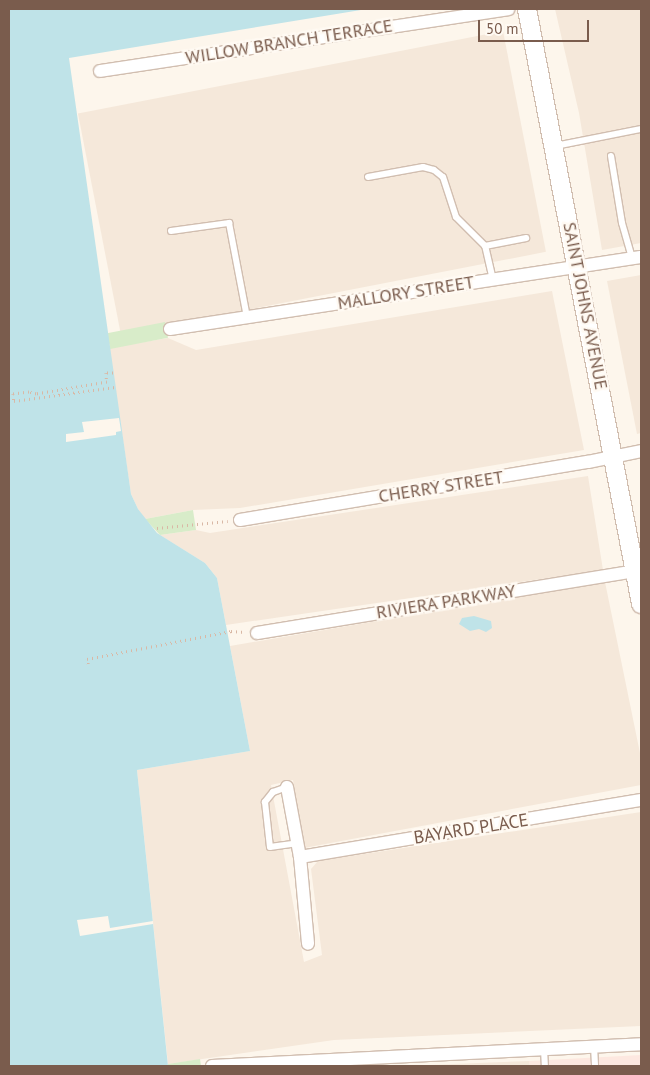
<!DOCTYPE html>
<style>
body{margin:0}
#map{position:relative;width:650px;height:1075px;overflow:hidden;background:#fdf6ec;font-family:"PT Sans",sans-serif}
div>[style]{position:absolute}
.residential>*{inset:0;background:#f5e8da;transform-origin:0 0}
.commercial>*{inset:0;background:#fde8e0}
.green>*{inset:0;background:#d8ecc9;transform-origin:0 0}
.water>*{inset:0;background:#bfe3e8}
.pier>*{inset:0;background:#fdf6ec}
.path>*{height:2.5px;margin-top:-1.25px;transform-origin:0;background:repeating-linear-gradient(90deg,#d9b8a5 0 1px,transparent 0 5px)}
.roads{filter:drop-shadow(1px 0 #d1beb0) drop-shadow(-1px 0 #d1beb0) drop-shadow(0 1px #d1beb0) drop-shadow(0 -1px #d1beb0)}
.service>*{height:6px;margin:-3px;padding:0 3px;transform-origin:3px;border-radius:3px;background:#fff}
.minor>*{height:12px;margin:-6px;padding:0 6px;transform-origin:6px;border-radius:6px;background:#fff}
.secondary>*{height:18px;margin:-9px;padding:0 9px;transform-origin:9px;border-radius:9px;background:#fff}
span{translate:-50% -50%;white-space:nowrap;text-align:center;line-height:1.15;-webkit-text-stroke:5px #fffaf3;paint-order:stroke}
.street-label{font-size:18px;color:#7a5c4d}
.frame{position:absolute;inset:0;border:10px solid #7a5c4d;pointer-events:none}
.scale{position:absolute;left:478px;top:20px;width:111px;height:22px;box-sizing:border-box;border:2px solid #7a5c4d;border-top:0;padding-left:6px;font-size:15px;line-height:18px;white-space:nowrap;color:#7a5c4d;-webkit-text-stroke:4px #fffaf3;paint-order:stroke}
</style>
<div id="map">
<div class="residential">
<div style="clip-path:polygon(555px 9px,641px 9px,641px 243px,602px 250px,579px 113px)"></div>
<div style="left:503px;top:31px;width:225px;height:433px;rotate:79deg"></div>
<div style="clip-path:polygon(641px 275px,641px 433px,637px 434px,607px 281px)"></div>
<div style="clip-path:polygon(552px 291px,584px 450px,240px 508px,193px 510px,145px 519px,138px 509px,131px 494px,109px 348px,168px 338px,196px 350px)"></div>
<div style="clip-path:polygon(588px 476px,603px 570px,226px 625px,217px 578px,205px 563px,160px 535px,196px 530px,210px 533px)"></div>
<div style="clip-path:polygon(605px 582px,641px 758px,641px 785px,304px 848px,293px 780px,271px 785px,304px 962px,322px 955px,311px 869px,318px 861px,641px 812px,641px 1026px,334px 1040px,168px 1064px,137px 770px,250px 751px,230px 646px)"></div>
<div style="clip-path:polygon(529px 1061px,530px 1066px,403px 1066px)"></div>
</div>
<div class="commercial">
<div style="clip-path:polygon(641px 1055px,641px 1066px,530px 1066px,529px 1061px)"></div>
</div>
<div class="green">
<div style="left:165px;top:322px;width:16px;height:59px;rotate:79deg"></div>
<div style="clip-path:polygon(193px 510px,196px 530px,160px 535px,145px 519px)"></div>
<div style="clip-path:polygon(200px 1059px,201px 1066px,168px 1066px,168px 1064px)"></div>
</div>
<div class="water">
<div style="clip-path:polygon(9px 9px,367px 9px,69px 58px,131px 494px,138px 509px,157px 533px,205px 563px,217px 578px,250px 751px,137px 770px,168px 1066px,9px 1066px)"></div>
<div style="clip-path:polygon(474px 616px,491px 621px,492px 628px,486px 632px,479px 629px,470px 631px,459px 624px,462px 618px)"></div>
</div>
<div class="pier">
<div style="clip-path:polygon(119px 418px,121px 431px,116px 432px,116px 435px,66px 442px,66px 434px,84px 432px,82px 422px)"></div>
<div style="clip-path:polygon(108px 916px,110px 928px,153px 921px,153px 924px,80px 936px,77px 920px)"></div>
</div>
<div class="path">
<div style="left:113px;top:373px;width:7px;rotate:180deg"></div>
<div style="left:106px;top:373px;width:9px;rotate:84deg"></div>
<div style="left:107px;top:382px;width:72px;rotate:170.4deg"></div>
<div style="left:36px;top:394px;width:7px;rotate:-164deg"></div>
<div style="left:29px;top:392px;width:16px;rotate:173deg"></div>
<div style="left:13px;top:394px;width:7px;rotate:82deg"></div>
<div style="left:14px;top:401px;width:102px;rotate:-7.9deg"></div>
<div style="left:157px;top:528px;width:71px;rotate:-5.6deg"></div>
<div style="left:88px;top:664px;width:5px;rotate:-101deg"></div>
<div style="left:87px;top:659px;width:147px;rotate:-11deg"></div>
<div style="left:231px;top:631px;width:14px;rotate:4deg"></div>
</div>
<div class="roads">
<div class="service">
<div style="left:555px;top:146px;width:88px;rotate:-11.2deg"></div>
<div style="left:611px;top:156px;width:68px;rotate:80.7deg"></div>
<div style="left:622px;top:223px;width:36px;rotate:74deg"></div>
<div style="left:368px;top:177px;width:56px;rotate:-10.3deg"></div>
<div style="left:423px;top:167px;width:11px;rotate:15deg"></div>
<div style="left:434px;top:170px;width:11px;rotate:38deg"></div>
<div style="left:443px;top:177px;width:42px;rotate:72deg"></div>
<div style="left:456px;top:217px;width:41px;rotate:45deg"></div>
<div style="left:171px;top:231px;width:59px;rotate:-7.9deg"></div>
<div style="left:229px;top:223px;width:96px;rotate:79.2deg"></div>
<div style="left:493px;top:280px;width:35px;rotate:-103deg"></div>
<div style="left:485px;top:246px;width:42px;rotate:-11deg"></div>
<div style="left:287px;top:787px;width:15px;rotate:160deg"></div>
<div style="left:273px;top:792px;width:13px;rotate:129deg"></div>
<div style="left:265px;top:802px;width:45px;rotate:83.7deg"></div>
<div style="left:270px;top:847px;width:28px;rotate:-8deg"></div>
<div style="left:594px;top:1046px;width:20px;rotate:87deg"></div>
<div style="left:544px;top:1049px;width:17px;rotate:87deg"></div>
</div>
<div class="minor">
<div style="left:100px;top:71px;width:413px;rotate:-8.6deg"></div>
<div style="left:170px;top:329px;width:476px;rotate:-8.7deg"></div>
<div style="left:240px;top:520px;width:353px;rotate:-9.5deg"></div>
<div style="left:588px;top:462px;width:54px;rotate:-11.7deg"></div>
<div style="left:257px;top:633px;width:383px;rotate:-9.3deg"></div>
<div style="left:287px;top:787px;width:71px;rotate:79.5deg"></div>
<div style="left:300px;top:857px;width:87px;rotate:84.7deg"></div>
<div style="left:300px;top:857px;width:346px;rotate:-9.5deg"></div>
<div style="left:212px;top:1066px;width:430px;rotate:-2.9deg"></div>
</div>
<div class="secondary">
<div style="left:527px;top:9px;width:606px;rotate:79.15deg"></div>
</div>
</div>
<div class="street-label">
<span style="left:289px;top:42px;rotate:-9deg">WILLOW BRANCH TERRACE</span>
<span style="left:406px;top:293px;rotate:-9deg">MALLORY STREET</span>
<span style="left:585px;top:306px;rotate:79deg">SAINT JOHNS AVENUE</span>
<span style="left:441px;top:487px;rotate:-9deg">CHERRY STREET</span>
<span style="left:446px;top:602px;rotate:-9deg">RIVIERA PARKWAY</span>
<span style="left:471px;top:829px;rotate:-9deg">BAYARD PLACE</span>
</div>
<div class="frame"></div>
<div class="scale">50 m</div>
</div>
